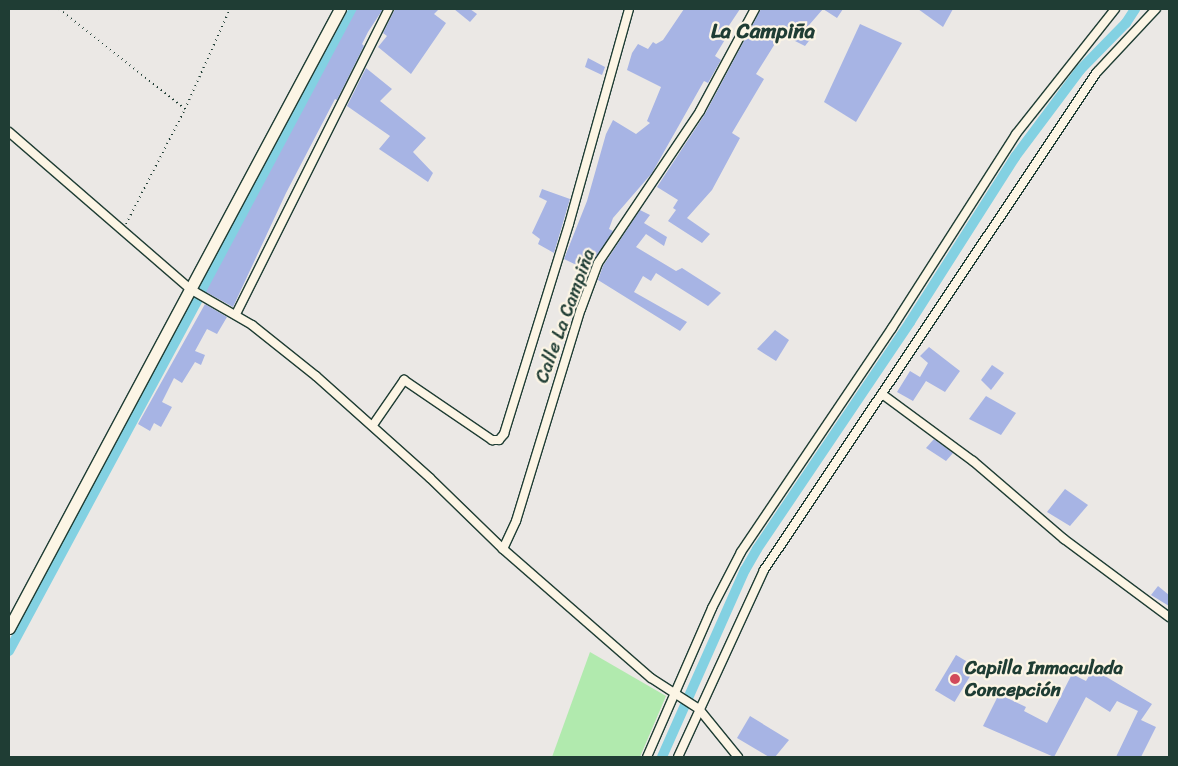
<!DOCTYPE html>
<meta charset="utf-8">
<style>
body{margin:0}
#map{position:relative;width:1178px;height:766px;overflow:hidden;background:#ebe8e5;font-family:Sriracha,sans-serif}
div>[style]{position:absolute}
.green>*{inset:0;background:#b1eaae}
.canal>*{height:10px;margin:-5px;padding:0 5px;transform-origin:5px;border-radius:5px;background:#83d1e2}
.building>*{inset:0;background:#a7b4e4;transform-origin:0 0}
.path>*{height:2px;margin-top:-1px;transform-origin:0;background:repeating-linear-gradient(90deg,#1f3d34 0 1px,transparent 0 5px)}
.roads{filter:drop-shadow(1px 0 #1f3d34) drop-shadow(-1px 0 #1f3d34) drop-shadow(0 1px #1f3d34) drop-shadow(0 -1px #1f3d34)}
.minor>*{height:8px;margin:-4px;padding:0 4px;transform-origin:4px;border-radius:4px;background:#fcf5e5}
.secondary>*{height:11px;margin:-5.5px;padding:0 5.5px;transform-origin:5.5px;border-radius:5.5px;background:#fcf5e5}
.dots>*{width:14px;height:14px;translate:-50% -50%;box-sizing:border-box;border:2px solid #fcf5e5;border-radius:50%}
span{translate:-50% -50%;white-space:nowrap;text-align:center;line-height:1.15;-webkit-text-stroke:4.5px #fcf5e5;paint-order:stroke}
.street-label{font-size:19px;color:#1f3d34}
.poi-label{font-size:19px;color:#1f3d34;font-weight:700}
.left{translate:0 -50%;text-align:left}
.quarter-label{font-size:21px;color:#1f3d34;font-weight:700}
.frame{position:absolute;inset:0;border:10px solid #1f3d34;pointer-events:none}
</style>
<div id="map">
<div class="green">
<div style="clip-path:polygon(590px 652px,666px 696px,640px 757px,552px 757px)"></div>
</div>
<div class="canal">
<div style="left:9px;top:651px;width:729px;rotate:-61.75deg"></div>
<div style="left:662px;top:757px;width:205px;rotate:-66.1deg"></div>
<div style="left:745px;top:570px;width:24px;rotate:-60deg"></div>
<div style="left:757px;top:549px;width:274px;rotate:-56deg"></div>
<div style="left:910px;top:322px;width:196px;rotate:-57.5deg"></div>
<div style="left:1015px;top:157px;width:109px;rotate:-53.2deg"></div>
<div style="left:1080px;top:70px;width:66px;rotate:-45.6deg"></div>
<div style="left:1126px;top:23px;width:17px;rotate:-57deg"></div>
</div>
<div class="building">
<div style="clip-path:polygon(357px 9px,383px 9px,368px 32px,362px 44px,364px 46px,337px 100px,335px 99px,286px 193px,233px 307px,206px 292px)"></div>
<div style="clip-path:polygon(395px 9px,439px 9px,434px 14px,446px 23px,411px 74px,378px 47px,387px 36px,383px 33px)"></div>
<div style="clip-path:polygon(454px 9px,470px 9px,477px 14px,470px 22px)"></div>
<div style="clip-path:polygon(684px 9px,740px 9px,726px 30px,729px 33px,715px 56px,721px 60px,708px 83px,704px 81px,652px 173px,613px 218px,609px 229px,613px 231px,589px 271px,564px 259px,587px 201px,606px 134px,613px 120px,636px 134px,650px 123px,647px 121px,661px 87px,627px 70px,632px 53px,638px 44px,648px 49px,653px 42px,656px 44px,663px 40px)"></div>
<div style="clip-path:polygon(761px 9px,843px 9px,837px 18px,823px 9px,803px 32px,812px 37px,805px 46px,781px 34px,756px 74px,764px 79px,732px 133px,740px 138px,712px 190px,687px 218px,710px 234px,702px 243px,668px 221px,676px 210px,673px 208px,678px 200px,657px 187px,705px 114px)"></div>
<div style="clip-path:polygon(918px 9px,953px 9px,943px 27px)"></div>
<div style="clip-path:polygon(860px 24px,902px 43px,856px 122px,824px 102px)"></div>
<div style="clip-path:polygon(588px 58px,605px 67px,602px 75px,585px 67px)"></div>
<div style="clip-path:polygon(366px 68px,392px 89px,380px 101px,426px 138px,413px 152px,433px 173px,428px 182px,379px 149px,390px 136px,347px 106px)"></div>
<div style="clip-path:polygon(542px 189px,570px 199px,554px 253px,538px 244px,540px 239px,532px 233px,547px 201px,539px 197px)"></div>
<div style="clip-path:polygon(640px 210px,650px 215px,644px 223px,667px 237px,664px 246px,646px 234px,636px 247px,676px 271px,682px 268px,721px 293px,708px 306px,656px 273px,651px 281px,643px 276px,634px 292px,687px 322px,680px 331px,598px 280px,603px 266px)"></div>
<div style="clip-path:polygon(205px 304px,227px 317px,217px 334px,207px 329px,195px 351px,205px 355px,201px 365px,195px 362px,182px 383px,174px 378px,162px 402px,172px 407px,161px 427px,154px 423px,150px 431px,138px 424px)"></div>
<div style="clip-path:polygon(775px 330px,789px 340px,776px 361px,757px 349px)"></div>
<div style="clip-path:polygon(929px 347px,960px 371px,945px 392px,926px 381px,913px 401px,897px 392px,910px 371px,920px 377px,928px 363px,920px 356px)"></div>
<div style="clip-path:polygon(992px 365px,1004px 373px,991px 390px,981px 380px)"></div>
<div style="clip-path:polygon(986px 396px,1016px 413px,1001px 435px,969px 419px)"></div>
<div style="clip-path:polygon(934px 439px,953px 453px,946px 461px,926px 448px)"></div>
<div style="clip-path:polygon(1065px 489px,1088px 505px,1070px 526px,1047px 512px)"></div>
<div style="clip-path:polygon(1158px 586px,1169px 595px,1169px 606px,1151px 595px)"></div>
<div style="left:956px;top:655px;width:23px;height:41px;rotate:31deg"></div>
<div style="clip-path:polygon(1093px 669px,1152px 704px,1141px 720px,1156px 727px,1141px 757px,1116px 757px,1138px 711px,1117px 701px,1110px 712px,1086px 697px,1054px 757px,983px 726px,999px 694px,1026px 707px,1024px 711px,1047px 723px,1072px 674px,1086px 681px)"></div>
<div style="clip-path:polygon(750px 716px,789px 740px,775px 757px,769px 757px,737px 738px)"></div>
</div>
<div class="path">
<div style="left:59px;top:9px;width:161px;rotate:38.4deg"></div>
<div style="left:126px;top:224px;width:129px;rotate:-62.8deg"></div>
<div style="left:185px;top:109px;width:110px;rotate:-65.8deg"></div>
</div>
<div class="roads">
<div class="minor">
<div style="left:9px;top:132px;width:240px;rotate:40.9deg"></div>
<div style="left:190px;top:289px;width:72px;rotate:30.1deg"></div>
<div style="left:252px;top:325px;width:82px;rotate:38.6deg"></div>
<div style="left:316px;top:376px;width:153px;rotate:41.8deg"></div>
<div style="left:430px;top:478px;width:102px;rotate:44.2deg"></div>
<div style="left:503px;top:549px;width:196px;rotate:41.1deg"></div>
<div style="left:651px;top:678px;width:57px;rotate:32.9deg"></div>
<div style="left:699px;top:709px;width:62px;rotate:50.9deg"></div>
<div style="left:236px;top:314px;width:341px;rotate:-63.4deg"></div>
<div style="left:882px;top:394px;width:113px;rotate:36.4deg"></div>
<div style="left:973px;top:461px;width:120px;rotate:40.6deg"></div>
<div style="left:1064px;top:539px;width:131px;rotate:36.6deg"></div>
<div style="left:373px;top:425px;width:55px;rotate:-55.4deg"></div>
<div style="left:404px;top:380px;width:107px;rotate:34.3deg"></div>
<div style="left:492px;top:440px;width:7px"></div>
<div style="left:499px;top:440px;width:8px;rotate:-50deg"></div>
<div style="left:504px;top:434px;width:220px;rotate:-72.8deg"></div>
<div style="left:569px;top:224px;width:223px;rotate:-74.4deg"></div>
<div style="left:503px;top:549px;width:31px;rotate:-65deg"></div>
<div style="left:516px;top:521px;width:222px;rotate:-73deg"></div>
<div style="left:581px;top:309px;width:49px;rotate:-69.7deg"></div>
<div style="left:598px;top:263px;width:183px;rotate:-56.1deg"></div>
<div style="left:700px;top:111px;width:116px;rotate:-61.7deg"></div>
<div style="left:647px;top:757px;width:163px;rotate:-66.4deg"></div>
<div style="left:712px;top:608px;width:63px;rotate:-62.6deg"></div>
<div style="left:741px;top:552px;width:270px;rotate:-56deg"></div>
<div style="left:892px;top:328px;width:230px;rotate:-57.4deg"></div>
<div style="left:1016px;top:134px;width:159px;rotate:-51.6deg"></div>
<div style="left:678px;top:757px;width:206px;rotate:-65.3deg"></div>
<div style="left:764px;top:570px;width:599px;rotate:-56.23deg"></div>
<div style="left:1097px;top:72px;width:86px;rotate:-46.9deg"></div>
</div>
<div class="secondary">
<div style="left:9px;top:628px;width:702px;rotate:-61.87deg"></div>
</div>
</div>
<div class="dots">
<div style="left:955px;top:679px;background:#d1495b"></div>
</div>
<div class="street-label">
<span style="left:565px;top:316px;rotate:-70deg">Calle La Campiña</span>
</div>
<div class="poi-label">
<span class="left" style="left:965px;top:679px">Capilla Inmaculada<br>Concepción</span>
</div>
<div class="quarter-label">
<span style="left:763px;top:31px">La Campiña</span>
</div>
<div class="frame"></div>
</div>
